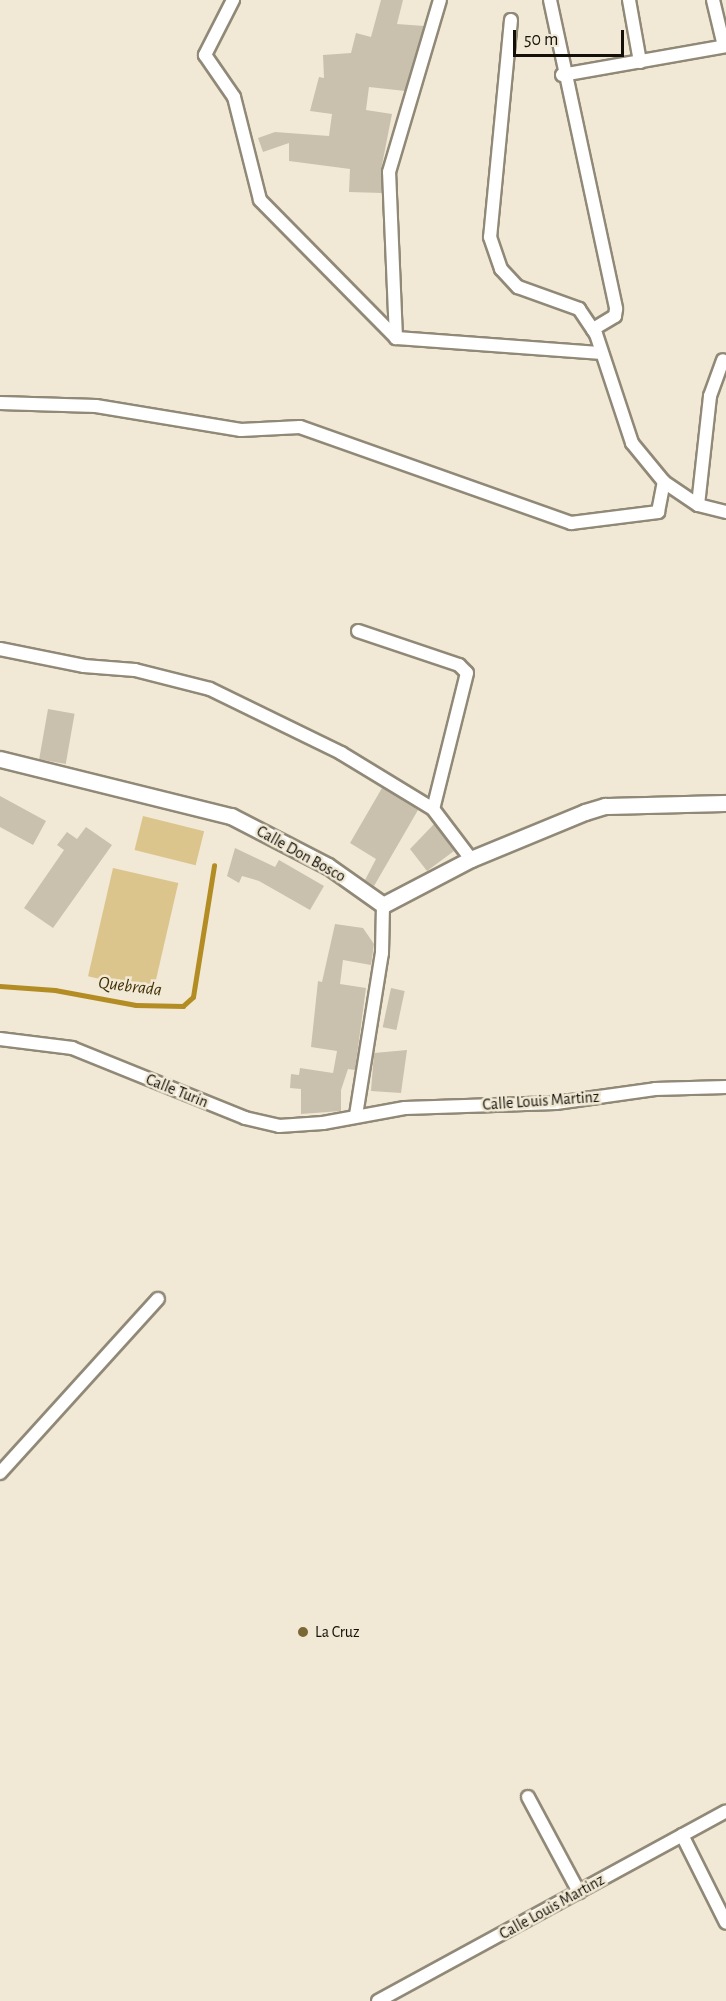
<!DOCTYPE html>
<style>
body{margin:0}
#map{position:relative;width:726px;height:2001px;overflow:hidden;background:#f1e9d5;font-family:"Alegreya Sans",sans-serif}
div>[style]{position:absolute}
.green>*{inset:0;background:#dcc48d;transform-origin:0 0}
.stream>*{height:4.5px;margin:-2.25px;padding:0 2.25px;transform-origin:2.25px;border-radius:2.25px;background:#b38d23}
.building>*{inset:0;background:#c9c1ae;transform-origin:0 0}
.roads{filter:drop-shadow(2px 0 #918977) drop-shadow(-2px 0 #918977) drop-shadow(0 2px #918977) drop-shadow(0 -2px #918977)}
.minor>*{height:12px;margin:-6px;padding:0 6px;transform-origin:6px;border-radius:6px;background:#fff}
.tertiary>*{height:15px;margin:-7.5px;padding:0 7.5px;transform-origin:7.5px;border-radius:7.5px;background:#fff}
.dots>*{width:16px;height:16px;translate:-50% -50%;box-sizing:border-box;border:3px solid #f1e9d5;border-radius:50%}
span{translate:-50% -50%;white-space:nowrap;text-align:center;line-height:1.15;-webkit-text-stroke:5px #f1e9d5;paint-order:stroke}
.street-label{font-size:16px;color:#121009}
.poi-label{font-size:16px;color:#121009}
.left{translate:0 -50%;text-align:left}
.water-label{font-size:18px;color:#403004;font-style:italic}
.scale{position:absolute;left:513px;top:30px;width:111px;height:27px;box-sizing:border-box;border:3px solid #121009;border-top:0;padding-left:8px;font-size:18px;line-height:21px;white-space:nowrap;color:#121009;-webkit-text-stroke:4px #f1e9d5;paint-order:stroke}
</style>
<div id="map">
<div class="green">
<div style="left:143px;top:816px;width:63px;height:35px;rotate:14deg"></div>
<div style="left:113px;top:868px;width:67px;height:111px;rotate:13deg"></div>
</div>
<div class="stream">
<div style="left:0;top:986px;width:55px;rotate:4.2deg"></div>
<div style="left:55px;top:990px;width:82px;rotate:10.5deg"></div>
<div style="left:136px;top:1005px;width:47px;rotate:1.2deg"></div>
<div style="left:183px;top:1006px;width:13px;rotate:-42deg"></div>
<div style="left:193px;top:997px;width:133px;rotate:-80.9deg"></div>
</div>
<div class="building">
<div style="clip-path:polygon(381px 0,403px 0,397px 24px,424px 26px,405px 91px,369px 87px,366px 110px,392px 114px,381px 170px,382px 193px,349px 192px,350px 169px,289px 161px,289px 143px,263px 152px,258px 138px,275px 132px,329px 136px,332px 114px,310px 111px,319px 77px,324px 78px,323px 55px,351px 53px,356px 33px,371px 37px)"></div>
<div style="left:48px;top:709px;width:27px;height:51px;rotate:10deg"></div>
<div style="clip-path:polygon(382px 788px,418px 810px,374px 886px,365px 880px,376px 859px,350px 843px)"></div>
<div style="clip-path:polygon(0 796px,46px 821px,33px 845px,0 827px)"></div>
<div style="clip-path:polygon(434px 824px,454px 851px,427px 871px,410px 849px)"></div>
<div style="clip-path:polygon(86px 827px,112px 845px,53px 928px,24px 908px,64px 850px,57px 845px,67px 832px,77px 839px)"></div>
<div style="clip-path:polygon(235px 848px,275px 867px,279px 860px,324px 886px,310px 910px,259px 881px,242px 876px,239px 883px,227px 876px)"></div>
<div style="clip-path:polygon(335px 924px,363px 928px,374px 944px,371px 965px,343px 960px,340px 984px,366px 988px,355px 1070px,348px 1069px,341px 1090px,341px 1111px,301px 1114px,301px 1089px,290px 1088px,291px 1074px,299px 1075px,300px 1068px,333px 1073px,337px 1051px,311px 1047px,318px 981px,322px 982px)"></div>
<div style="left:391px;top:988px;width:14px;height:40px;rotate:12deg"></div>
<div style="clip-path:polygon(407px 1050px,401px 1093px,371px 1091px,374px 1053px)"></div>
</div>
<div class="roads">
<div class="minor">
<div style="left:233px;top:0;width:62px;rotate:117deg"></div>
<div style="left:205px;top:55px;width:51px;rotate:55.4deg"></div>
<div style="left:234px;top:97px;width:106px;rotate:75.8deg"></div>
<div style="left:260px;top:200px;width:194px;rotate:45.4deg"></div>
<div style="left:396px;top:338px;width:204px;rotate:4.2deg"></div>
<div style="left:550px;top:0;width:316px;rotate:77.9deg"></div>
<div style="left:616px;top:309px;width:7px;rotate:98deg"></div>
<div style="left:615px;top:316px;width:26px;rotate:149deg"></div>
<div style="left:629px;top:0;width:63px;rotate:79.9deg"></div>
<div style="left:713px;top:0;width:47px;rotate:76.6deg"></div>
<div style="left:511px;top:20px;width:218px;rotate:95.5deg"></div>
<div style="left:490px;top:237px;width:34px;rotate:71deg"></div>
<div style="left:501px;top:269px;width:25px;rotate:47deg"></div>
<div style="left:518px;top:287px;width:65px;rotate:19.8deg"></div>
<div style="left:579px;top:309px;width:30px;rotate:56deg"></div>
<div style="left:596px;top:334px;width:115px;rotate:71.7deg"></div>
<div style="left:632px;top:443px;width:50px;rotate:50.6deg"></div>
<div style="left:664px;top:482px;width:41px;rotate:34.1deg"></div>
<div style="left:698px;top:505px;width:29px;rotate:14deg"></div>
<div style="left:562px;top:75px;width:167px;rotate:-10deg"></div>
<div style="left:396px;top:338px;width:166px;rotate:-92.4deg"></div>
<div style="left:389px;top:172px;width:179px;rotate:-73.5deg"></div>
<div style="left:0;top:403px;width:96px;rotate:1.8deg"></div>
<div style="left:96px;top:406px;width:147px;rotate:9.4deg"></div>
<div style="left:241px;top:430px;width:59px;rotate:-2.9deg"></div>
<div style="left:300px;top:427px;width:288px;rotate:19.5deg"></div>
<div style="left:571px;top:523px;width:88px;rotate:-7.2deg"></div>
<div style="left:658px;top:512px;width:31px;rotate:-79deg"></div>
<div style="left:698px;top:505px;width:110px;rotate:-83.7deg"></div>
<div style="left:710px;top:396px;width:38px;rotate:-70deg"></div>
<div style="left:358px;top:631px;width:107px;rotate:18.6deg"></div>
<div style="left:459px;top:665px;width:11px;rotate:45deg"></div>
<div style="left:467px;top:673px;width:140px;rotate:104deg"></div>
<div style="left:0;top:649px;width:86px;rotate:11.4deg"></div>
<div style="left:84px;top:666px;width:51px;rotate:4.5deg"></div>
<div style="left:135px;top:670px;width:77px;rotate:14.2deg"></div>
<div style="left:210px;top:689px;width:146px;rotate:26deg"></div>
<div style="left:341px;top:753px;width:108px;rotate:31.3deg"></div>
<div style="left:433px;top:809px;width:63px;rotate:52.8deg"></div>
<div style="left:0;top:1039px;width:73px;rotate:7.1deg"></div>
<div style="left:72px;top:1048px;width:187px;rotate:22deg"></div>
<div style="left:245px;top:1118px;width:35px;rotate:13deg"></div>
<div style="left:279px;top:1126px;width:44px;rotate:-3.9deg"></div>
<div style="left:323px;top:1123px;width:83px;rotate:-10.4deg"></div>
<div style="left:405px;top:1108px;width:151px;rotate:-1.9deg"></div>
<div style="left:556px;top:1103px;width:100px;rotate:-8deg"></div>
<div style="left:655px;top:1089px;width:71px;rotate:-1.6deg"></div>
<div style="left:356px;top:1115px;width:164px;rotate:-80.9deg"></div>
<div style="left:382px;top:953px;width:48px;rotate:-88.8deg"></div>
<div style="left:0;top:1473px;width:235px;rotate:-47.8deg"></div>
<div style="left:528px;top:1797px;width:108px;rotate:61.8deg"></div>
<div style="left:682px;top:1835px;width:98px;rotate:63.4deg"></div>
<div style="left:378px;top:2001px;width:396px;rotate:-28.6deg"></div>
</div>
<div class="tertiary">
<div style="left:0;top:759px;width:238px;rotate:13.9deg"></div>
<div style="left:231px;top:816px;width:109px;rotate:27.3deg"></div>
<div style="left:328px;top:866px;width:67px;rotate:35.3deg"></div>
<div style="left:383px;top:905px;width:99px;rotate:-27.6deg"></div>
<div style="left:471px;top:859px;width:123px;rotate:-22.4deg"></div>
<div style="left:585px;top:812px;width:21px;rotate:-17deg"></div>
<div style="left:605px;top:806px;width:121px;rotate:-1.4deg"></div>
</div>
</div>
<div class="dots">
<div style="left:303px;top:1632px;background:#7b6736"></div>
</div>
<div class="street-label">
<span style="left:301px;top:854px;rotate:29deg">Calle Don Bosco</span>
<span style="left:177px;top:1091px;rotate:22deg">Calle Turin</span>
<span style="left:541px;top:1101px;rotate:-4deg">Calle Louis Martinz</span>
<span style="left:552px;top:1907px;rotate:-29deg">Calle Louis Martinz</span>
</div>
<div class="poi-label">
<span class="left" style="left:315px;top:1632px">La Cruz</span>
</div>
<div class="water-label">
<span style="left:130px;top:987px;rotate:7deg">Quebrada</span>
</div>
<div class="scale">50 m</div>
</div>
